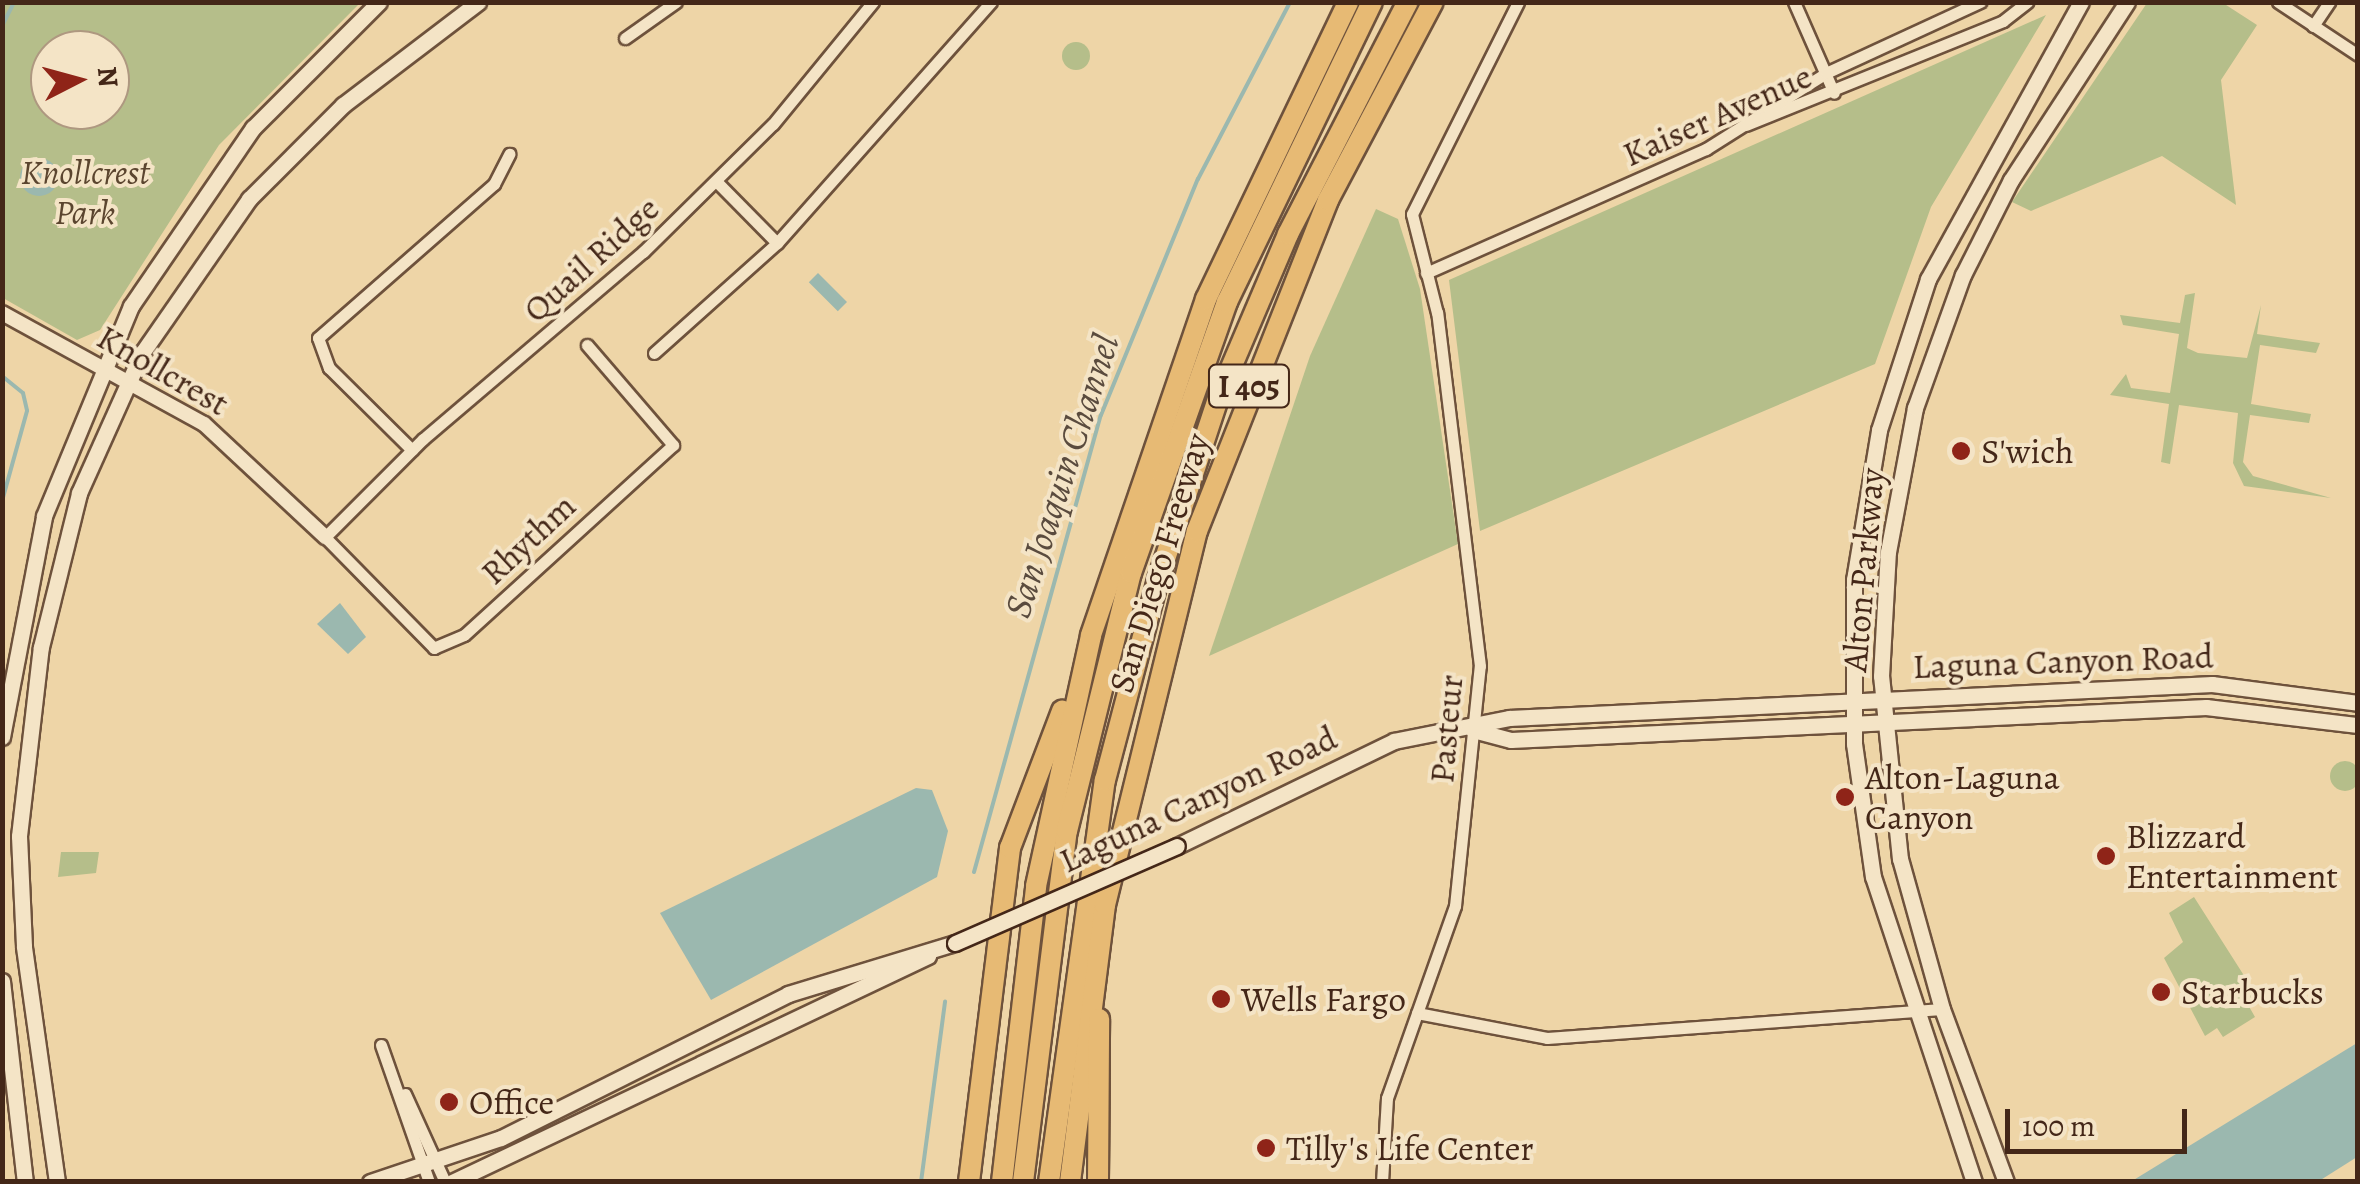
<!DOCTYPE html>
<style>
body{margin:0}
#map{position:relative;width:2360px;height:1184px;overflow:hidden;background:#eed5a7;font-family:Alegreya,serif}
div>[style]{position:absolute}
.green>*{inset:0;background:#b5be8a}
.round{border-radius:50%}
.water>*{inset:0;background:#9bb8af;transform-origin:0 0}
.stream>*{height:4px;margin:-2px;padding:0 2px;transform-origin:2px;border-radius:2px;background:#9bb8af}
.roads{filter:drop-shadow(2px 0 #6e523c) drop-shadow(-2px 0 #6e523c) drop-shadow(0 2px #6e523c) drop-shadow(0 -2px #6e523c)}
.minor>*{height:11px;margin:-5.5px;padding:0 5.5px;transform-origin:5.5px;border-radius:5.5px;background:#f4e4c6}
.tertiary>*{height:14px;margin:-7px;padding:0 7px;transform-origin:7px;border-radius:7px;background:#f4e4c6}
.secondary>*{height:15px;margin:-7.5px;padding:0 7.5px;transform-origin:7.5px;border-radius:7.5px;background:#f4e4c6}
.motorway>*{height:20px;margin:-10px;padding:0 10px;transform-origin:10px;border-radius:10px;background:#e7ba74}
.bridges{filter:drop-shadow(2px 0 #442718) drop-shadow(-2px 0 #442718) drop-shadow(0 2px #442718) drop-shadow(0 -2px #442718)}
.secondary-bridge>*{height:15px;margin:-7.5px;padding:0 7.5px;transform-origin:7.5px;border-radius:7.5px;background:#f4e4c6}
.dots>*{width:28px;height:28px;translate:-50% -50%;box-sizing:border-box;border:5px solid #f4e4c6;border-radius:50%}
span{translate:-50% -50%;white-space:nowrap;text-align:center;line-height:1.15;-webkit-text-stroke:8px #f4e4c6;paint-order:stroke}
.shield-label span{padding:2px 8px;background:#f4e4c6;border:2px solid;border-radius:8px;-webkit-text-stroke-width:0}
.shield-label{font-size:32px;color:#442718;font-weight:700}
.street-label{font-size:35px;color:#442718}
.park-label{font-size:35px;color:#5b452f;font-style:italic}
.poi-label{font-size:35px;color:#442718}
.left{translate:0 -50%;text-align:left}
.water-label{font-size:38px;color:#5a4b3e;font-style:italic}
.frame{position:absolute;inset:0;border:5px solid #442718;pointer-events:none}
.north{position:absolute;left:30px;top:30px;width:100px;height:100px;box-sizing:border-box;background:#f4e4c6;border:2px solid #ae9880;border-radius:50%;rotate:84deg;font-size:28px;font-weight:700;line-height:40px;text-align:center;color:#442718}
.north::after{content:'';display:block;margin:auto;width:35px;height:45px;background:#8f2418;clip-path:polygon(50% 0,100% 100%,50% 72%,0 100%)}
.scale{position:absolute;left:2005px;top:1109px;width:182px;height:45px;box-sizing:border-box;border:5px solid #442718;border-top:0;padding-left:12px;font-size:30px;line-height:35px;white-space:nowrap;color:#442718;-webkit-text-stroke:8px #f4e4c6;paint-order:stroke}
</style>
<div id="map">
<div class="green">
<div style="clip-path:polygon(evenodd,2px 3px,360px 3px,219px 145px,100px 330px,77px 340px,3px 298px,2px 3px,50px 50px,110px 50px,110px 110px,50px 110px,50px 50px)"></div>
<div style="clip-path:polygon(2147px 3px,2223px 3px,2257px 25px,2221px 80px,2236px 205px,2162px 156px,2031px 211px,2012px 202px)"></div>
<div style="clip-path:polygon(2046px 15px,1931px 207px,1875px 364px,1480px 531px,1449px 280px)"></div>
<div class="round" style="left:1062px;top:42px;width:28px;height:28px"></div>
<div style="clip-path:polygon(1376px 209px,1398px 219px,1420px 289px,1458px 544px,1209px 656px,1310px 356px)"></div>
<div style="clip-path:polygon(2195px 293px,2187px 348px,2198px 353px,2247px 358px,2261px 305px,2257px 334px,2320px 343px,2316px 353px,2260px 345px,2251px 404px,2311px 414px,2309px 423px,2250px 415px,2243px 462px,2253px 476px,2331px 498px,2244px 486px,2233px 463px,2238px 413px,2179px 405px,2170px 464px,2161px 462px,2169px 404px,2110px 395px,2126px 374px,2131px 388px,2170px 393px,2179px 334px,2123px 325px,2120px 315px,2180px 323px,2185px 295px)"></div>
<div class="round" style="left:2330px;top:761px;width:30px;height:30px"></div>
<div style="clip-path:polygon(61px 852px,99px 852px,96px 873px,58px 877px)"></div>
<div style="clip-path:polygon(2194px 897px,2257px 996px,2247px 1003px,2255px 1017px,2223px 1037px,2217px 1028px,2205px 1036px,2164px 958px,2183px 942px,2169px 913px)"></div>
</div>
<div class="water">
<div class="round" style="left:20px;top:158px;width:38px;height:38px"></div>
<div style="left:818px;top:273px;width:41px;height:13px;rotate:45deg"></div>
<div style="clip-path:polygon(340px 603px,366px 637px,348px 654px,317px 624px)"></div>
<div style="clip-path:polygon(916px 788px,932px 790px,948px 831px,937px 877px,711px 1000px,660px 913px)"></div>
<div style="clip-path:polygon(2357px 1043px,2357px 1157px,2319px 1181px,2132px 1181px)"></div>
</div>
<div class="stream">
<div style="left:2px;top:26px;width:27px;rotate:-63deg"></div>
<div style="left:2px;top:376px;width:27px;rotate:39deg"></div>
<div style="left:23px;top:393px;width:18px;rotate:77deg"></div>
<div style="left:27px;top:411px;width:93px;rotate:105.5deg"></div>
<div style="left:974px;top:872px;width:474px;rotate:-74.5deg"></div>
<div style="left:1101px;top:415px;width:255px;rotate:-67.7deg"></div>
<div style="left:1198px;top:179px;width:199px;rotate:-62.5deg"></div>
<div style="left:921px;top:1182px;width:182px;rotate:-82.4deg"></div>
</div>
<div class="roads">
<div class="minor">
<div style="left:1794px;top:2px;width:99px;rotate:66.3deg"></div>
<div style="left:2278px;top:2px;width:96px;rotate:33.5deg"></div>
<div style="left:2313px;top:26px;width:29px;rotate:-56deg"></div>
<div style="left:625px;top:38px;width:62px;rotate:-35.2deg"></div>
<div style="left:1746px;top:125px;width:277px;rotate:-22deg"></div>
<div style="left:2003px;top:21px;width:31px;rotate:-38deg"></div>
<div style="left:716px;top:181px;width:87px;rotate:45.5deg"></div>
<div style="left:1426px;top:273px;width:306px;rotate:-23.9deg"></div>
<div style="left:1706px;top:149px;width:142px;rotate:-32.3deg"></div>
<div style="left:1826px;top:73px;width:170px;rotate:-24.8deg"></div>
<div style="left:587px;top:345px;width:132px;rotate:49.3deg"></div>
<div style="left:673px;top:445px;width:282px;rotate:137.7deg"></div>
<div style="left:464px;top:635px;width:33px;rotate:157deg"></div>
<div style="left:434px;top:648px;width:156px;rotate:-134.5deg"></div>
<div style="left:325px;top:537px;width:139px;rotate:-45deg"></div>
<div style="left:423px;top:439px;width:289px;rotate:-40.4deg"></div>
<div style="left:643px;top:252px;width:182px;rotate:-44.6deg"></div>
<div style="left:773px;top:124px;width:158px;rotate:-50.7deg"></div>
<div style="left:654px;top:353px;width:165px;rotate:-41.8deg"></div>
<div style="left:777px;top:243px;width:322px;rotate:-48.4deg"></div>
<div style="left:412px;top:450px;width:117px;rotate:-135.3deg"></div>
<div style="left:329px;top:368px;width:32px;rotate:-110deg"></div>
<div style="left:318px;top:338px;width:234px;rotate:-41.2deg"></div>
<div style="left:494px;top:184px;width:34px;rotate:-63deg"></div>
<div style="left:1417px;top:1013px;width:132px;rotate:10.9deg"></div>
<div style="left:1547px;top:1038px;width:396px;rotate:-4.2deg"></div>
<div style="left:381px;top:1045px;width:145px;rotate:70.7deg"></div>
<div style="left:405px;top:1094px;width:97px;rotate:65.6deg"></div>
<div style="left:1382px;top:1182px;width:84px;rotate:-86.6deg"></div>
<div style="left:1387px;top:1098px;width:204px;rotate:-70.5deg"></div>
<div style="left:1455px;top:906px;width:241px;rotate:-84.1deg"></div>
<div style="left:1480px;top:666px;width:356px;rotate:-96.9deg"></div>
<div style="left:1437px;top:313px;width:102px;rotate:-104.2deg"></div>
<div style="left:1412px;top:214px;width:237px;rotate:-63.4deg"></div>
</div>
<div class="tertiary">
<div style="left:2px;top:313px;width:230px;rotate:28.8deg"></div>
<div style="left:204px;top:424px;width:166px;rotate:43deg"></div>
</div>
<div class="secondary">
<div style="left:1473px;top:730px;width:39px;rotate:15deg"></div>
<div style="left:1511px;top:740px;width:696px;rotate:-2.72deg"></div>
<div style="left:2206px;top:707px;width:153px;rotate:6.8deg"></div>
<div style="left:2px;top:737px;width:225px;rotate:-79.2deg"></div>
<div style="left:44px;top:516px;width:227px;rotate:-67.5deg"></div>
<div style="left:131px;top:306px;width:216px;rotate:-55.6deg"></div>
<div style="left:253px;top:128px;width:178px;rotate:-45deg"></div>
<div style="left:1177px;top:846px;width:241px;rotate:-25.8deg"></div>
<div style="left:1394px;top:741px;width:117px;rotate:-11.3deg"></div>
<div style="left:1509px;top:718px;width:704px;rotate:-2.77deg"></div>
<div style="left:2212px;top:684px;width:147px;rotate:7.4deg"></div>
<div style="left:2px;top:981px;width:202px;rotate:83.5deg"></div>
<div style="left:57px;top:1182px;width:238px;rotate:-98deg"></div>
<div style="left:24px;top:946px;width:110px;rotate:-92.6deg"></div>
<div style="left:19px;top:836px;width:190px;rotate:-83.4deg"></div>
<div style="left:41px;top:647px;width:159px;rotate:-76.1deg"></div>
<div style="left:79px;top:493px;width:154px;rotate:-65.8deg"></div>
<div style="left:142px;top:353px;width:188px;rotate:-55.2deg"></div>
<div style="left:249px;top:199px;width:133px;rotate:-45deg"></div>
<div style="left:343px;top:105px;width:170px;rotate:-37.3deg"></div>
<div style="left:370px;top:1182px;width:138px;rotate:-18.6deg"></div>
<div style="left:501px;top:1138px;width:321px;rotate:-26.6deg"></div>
<div style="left:788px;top:994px;width:175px;rotate:-17deg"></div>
<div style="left:452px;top:1182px;width:527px;rotate:-25.4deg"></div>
<div style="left:1974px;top:1182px;width:321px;rotate:-108.3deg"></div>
<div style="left:1873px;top:877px;width:134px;rotate:-98.1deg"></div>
<div style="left:1854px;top:744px;width:164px;rotate:-90deg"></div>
<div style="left:1854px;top:580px;width:152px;rotate:-80.5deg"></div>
<div style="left:1879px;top:430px;width:159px;rotate:-72deg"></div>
<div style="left:1928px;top:279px;width:316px;rotate:-61.1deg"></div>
<div style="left:2006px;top:1182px;width:184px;rotate:-110.3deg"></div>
<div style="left:1942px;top:1009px;width:156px;rotate:-105.6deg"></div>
<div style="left:1900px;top:859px;width:184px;rotate:-95.9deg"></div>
<div style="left:1881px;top:676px;width:124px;rotate:-86.8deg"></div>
<div style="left:1888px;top:552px;width:147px;rotate:-79.4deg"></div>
<div style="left:1915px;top:408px;width:141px;rotate:-70.2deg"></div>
<div style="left:1963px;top:275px;width:106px;rotate:-63.2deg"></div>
<div style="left:2011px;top:180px;width:212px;rotate:-56.9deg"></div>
</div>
<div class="motorway">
<div style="left:969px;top:1182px;width:337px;rotate:-83deg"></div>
<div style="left:1010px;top:848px;width:147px;rotate:-69.2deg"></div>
<div style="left:1002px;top:1182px;width:298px;rotate:-83.4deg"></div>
<div style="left:1036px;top:886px;width:257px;rotate:-77.6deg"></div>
<div style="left:1091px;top:635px;width:355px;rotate:-71.1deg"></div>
<div style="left:1206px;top:299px;width:329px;rotate:-64.4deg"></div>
<div style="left:1023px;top:1182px;width:354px;rotate:-82.9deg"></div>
<div style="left:1067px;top:831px;width:266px;rotate:-76.1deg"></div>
<div style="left:1131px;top:573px;width:288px;rotate:-70.5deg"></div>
<div style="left:1227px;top:302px;width:333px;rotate:-64.2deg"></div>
<div style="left:1049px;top:1182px;width:406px;rotate:-82.1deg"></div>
<div style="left:1105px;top:780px;width:207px;rotate:-75.2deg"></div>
<div style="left:1158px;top:580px;width:194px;rotate:-71.7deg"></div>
<div style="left:1219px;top:396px;width:176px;rotate:-66.9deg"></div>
<div style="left:1288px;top:234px;width:261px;rotate:-62.7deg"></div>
<div style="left:1070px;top:1182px;width:279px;rotate:-82.8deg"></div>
<div style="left:1105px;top:905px;width:385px;rotate:-76.2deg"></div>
<div style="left:1197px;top:531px;width:356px;rotate:-68.4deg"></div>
<div style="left:1328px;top:200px;width:224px;rotate:-62.1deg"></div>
<div style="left:1098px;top:1182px;width:163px;rotate:-89.6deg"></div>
</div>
</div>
<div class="bridges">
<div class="secondary-bridge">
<div style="left:955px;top:943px;width:242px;rotate:-23.6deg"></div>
</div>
</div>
<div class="dots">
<div style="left:1961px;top:451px;background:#8f2418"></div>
<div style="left:1845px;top:797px;background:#8f2418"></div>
<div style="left:2106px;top:856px;background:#8f2418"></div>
<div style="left:2161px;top:992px;background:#8f2418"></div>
<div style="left:1221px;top:999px;background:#8f2418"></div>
<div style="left:449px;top:1102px;background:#8f2418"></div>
<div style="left:1266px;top:1148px;background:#8f2418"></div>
</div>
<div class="shield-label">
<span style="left:1249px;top:386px">I 405</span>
</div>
<div class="street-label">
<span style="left:1717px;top:115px;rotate:-24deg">Kaiser Avenue</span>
<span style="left:591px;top:259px;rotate:-42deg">Quail Ridge</span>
<span style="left:163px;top:370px;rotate:30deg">Knollcrest</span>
<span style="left:528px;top:539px;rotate:-43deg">Rhythm</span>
<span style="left:1159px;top:563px;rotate:-73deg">San Diego Freeway</span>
<span style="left:1863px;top:570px;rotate:-85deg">Alton Parkway</span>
<span style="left:2063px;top:661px;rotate:-2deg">Laguna Canyon Road</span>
<span style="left:1446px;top:729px;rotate:-85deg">Pasteur</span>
<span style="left:1198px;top:799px;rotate:-25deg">Laguna Canyon Road</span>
</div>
<div class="park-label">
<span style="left:85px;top:192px">Knollcrest<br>Park</span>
</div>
<div class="poi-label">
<span class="left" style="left:1981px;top:451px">S'wich</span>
<span class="left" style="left:1865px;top:797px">Alton-Laguna<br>Canyon</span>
<span class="left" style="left:2126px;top:856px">Blizzard<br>Entertainment</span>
<span class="left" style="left:2181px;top:992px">Starbucks</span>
<span class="left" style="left:1241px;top:999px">Wells Fargo</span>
<span class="left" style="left:469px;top:1102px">Office</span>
<span class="left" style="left:1286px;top:1148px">Tilly's Life Center</span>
</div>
<div class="water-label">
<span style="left:1062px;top:476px;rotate:-72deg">San Joaquin Channel</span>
</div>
<div class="frame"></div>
<div class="north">N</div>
<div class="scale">100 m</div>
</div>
